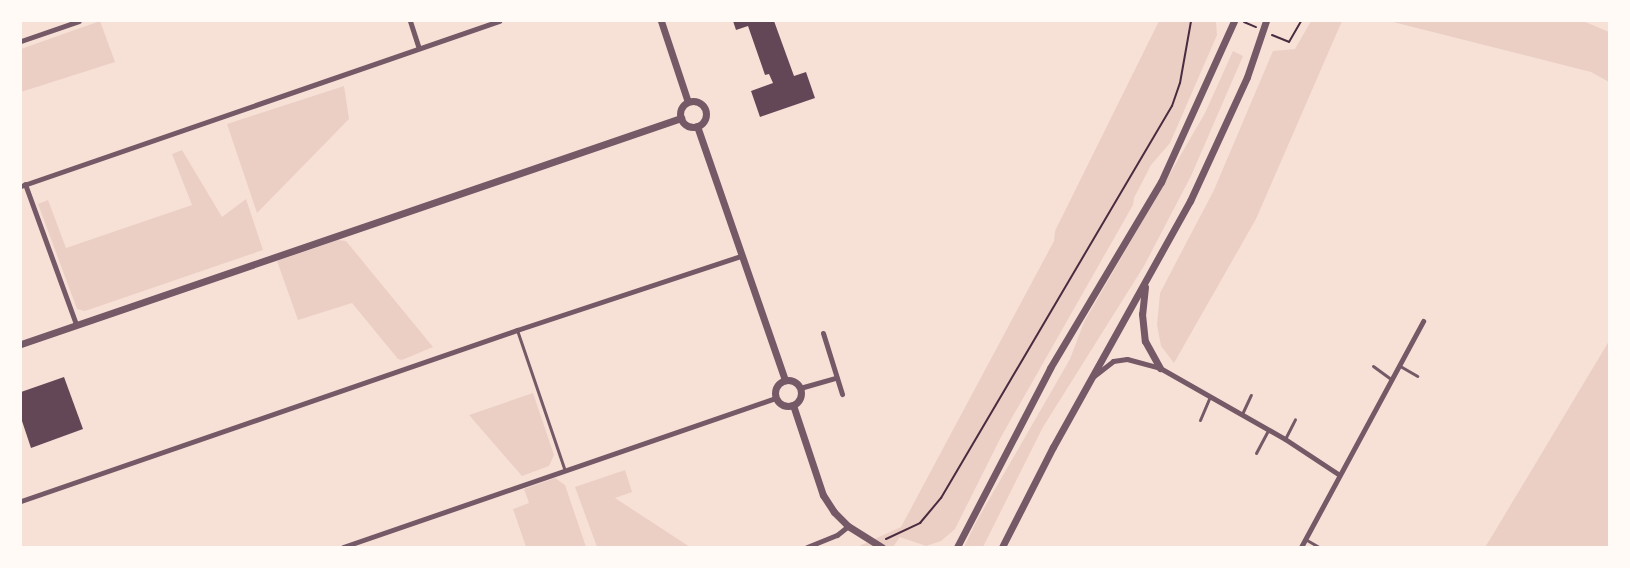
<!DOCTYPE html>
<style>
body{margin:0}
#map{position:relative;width:1630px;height:568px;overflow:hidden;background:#f7e1d7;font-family:"Titillium Web",sans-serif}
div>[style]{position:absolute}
.green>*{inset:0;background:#ebcfc5}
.building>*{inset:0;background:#644757}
.path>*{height:2px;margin:-1px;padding:0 1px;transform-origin:1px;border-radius:1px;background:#4a2c40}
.service>*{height:3px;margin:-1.5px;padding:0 1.5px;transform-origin:1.5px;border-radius:1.5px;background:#755966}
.minor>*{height:5px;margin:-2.5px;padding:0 2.5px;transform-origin:2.5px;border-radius:2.5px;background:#755966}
.tertiary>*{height:7px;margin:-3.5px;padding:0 3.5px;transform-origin:3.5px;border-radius:3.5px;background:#755966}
.tertiary>.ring{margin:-3.5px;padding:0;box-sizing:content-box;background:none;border:7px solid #755966;border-radius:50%}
span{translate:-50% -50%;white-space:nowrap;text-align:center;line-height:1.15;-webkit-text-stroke:5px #fffaf5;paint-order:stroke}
.frame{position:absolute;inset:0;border:22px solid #fffaf5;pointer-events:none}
</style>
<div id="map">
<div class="green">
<div style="clip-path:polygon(100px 21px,115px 62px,21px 92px,21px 49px)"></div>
<div style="clip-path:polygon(1159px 21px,1216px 21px,1217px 35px,1170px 143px,1151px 165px,1134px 198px,1133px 205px,1001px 437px,955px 529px,941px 541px,926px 546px,900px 537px,893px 547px,857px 547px,901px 527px,1054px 241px,1055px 231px)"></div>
<div style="clip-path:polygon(1311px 21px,1342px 21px,1256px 219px,1174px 363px,1161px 346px,1157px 325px,1160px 293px,1214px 190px,1273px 51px,1295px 49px)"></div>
<div style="clip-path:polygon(1389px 21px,1583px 21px,1609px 32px,1609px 82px,1591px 72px)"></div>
<div style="clip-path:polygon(1233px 51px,1243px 56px,1191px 176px,1144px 266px,1043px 427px,983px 547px,964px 547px,976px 522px,1070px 359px,1084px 322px,1205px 113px)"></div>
<div style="clip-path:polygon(344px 86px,349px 119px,257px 213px,227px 124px)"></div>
<div style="clip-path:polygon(182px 150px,222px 217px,246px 199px,263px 250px,85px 311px,77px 309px,38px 204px,48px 200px,66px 248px,192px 205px,172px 154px)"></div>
<div style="clip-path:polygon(338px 240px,346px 241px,433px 347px,402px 360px,398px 359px,352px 303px,298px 320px,277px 261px)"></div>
<div style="clip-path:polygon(1609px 341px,1609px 547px,1485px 547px,1489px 541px)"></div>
<div style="clip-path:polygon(533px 393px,554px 455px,549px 466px,522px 476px,469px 415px)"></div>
<div style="clip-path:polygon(625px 470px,632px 492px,615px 498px,690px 547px,597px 547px,575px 487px)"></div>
<div style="clip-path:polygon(555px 478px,565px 485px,586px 547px,526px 547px,513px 509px,529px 503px,524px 489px)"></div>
</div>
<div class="building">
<div style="clip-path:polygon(733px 21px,774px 21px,794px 76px,806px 72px,815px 98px,760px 117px,751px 91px,773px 83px,769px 74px,765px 75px,748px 26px,736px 30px)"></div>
<div style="clip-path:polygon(64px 377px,83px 429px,31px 448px,21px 418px,21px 392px)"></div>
</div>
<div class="path">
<div style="left:1244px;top:22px;width:13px;rotate:23deg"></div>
<div style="left:1272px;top:35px;width:18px;rotate:22deg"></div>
<div style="left:1289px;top:42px;width:24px;rotate:-60deg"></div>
<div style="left:886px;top:539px;width:38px;rotate:-25deg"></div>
<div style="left:920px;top:523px;width:33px;rotate:-50deg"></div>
<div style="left:941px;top:498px;width:455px;rotate:-59.5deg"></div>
<div style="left:1172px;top:106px;width:24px;rotate:-71deg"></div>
<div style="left:1180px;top:83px;width:63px;rotate:-79.9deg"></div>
</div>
<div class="service">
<div style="left:517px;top:330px;width:149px;rotate:71.2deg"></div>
<div style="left:1373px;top:366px;width:22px;rotate:36deg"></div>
<div style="left:1400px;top:366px;width:20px;rotate:30deg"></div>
<div style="left:1242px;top:414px;width:21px;rotate:-65deg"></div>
<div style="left:1200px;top:420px;width:25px;rotate:-67deg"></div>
<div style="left:1285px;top:439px;width:22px;rotate:-63deg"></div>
<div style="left:1256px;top:453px;width:26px;rotate:-62deg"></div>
<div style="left:1305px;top:539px;width:16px;rotate:30deg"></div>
</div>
<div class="minor">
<div style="left:410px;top:21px;width:28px;rotate:72deg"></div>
<div style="left:21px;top:41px;width:61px;rotate:-19deg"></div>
<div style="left:25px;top:184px;width:149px;rotate:70deg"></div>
<div style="left:21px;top:186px;width:506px;rotate:-19.04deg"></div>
<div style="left:823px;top:333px;width:64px;rotate:72.7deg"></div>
<div style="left:1094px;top:376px;width:24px;rotate:-38deg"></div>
<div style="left:1113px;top:361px;width:14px;rotate:-8deg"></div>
<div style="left:1127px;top:359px;width:34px;rotate:15deg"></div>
<div style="left:1160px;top:368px;width:144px;rotate:29.6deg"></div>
<div style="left:1285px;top:439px;width:64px;rotate:33.4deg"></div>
<div style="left:800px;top:388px;width:37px;rotate:-16deg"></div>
<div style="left:21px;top:501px;width:525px;rotate:-19.02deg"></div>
<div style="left:517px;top:330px;width:236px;rotate:-18.3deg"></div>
<div style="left:343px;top:547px;width:457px;rotate:-19deg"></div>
<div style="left:807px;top:547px;width:32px;rotate:-22deg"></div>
<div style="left:837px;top:535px;width:14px;rotate:-39deg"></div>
<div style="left:1301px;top:547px;width:257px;rotate:-61.6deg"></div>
</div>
<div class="tertiary">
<div style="left:661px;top:21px;width:85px;rotate:71.6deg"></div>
<div class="ring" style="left:680px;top:101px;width:19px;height:19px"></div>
<div style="left:697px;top:126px;width:269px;rotate:70.9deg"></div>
<div style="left:1145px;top:287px;width:27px;rotate:96deg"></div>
<div style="left:1142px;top:314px;width:27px;rotate:84deg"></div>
<div style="left:1145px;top:341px;width:31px;rotate:61deg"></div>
<div style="left:21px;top:344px;width:698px;rotate:-18.9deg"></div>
<div class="ring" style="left:775px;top:380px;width:19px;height:19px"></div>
<div style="left:793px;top:405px;width:95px;rotate:71.6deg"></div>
<div style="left:823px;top:495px;width:20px;rotate:57deg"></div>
<div style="left:834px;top:512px;width:20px;rotate:45deg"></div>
<div style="left:848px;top:526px;width:40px;rotate:32deg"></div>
<div style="left:957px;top:547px;width:202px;rotate:-62.5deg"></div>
<div style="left:1050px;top:368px;width:217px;rotate:-59.2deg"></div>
<div style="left:1161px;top:182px;width:177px;rotate:-65.6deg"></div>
<div style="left:1002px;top:547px;width:112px;rotate:-63deg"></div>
<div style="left:1053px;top:447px;width:282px;rotate:-60.9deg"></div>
<div style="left:1190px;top:201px;width:136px;rotate:-65.3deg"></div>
<div style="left:1247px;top:77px;width:59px;rotate:-71.3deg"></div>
</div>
<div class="frame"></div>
</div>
